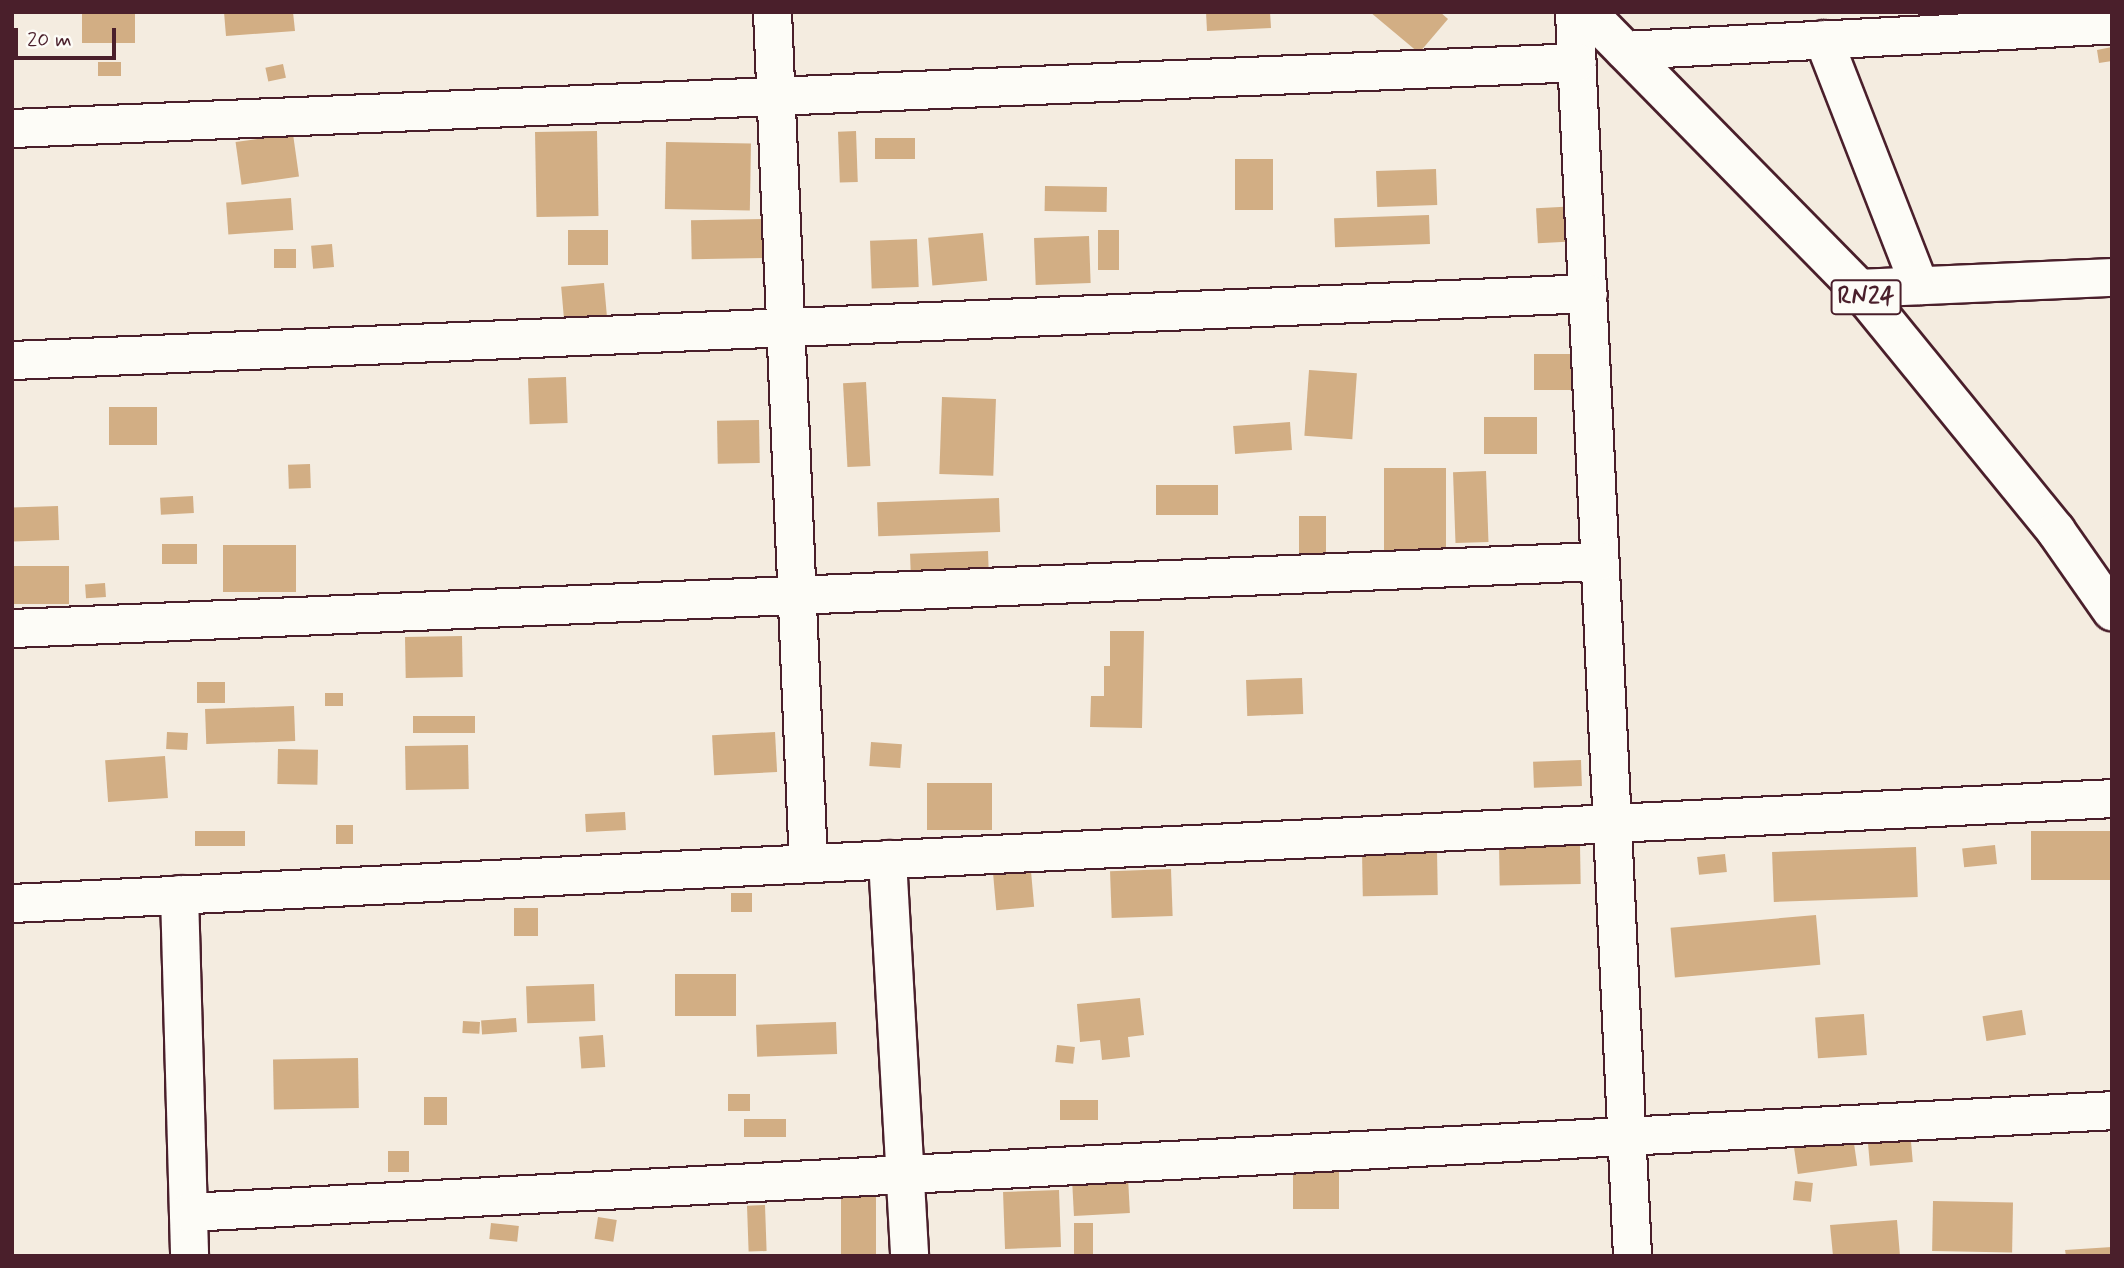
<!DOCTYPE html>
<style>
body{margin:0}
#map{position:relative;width:2124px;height:1268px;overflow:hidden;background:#f4ece0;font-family:Mynerve,sans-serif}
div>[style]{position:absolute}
.building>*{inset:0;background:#d2ae84;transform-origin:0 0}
.roads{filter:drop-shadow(2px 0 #4a1f2b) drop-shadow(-2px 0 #4a1f2b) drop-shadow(0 2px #4a1f2b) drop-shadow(0 -2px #4a1f2b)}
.minor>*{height:37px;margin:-18.5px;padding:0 18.5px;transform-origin:18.5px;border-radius:18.5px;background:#fdfcf7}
.major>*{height:38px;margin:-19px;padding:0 19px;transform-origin:19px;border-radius:19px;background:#fdfcf7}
span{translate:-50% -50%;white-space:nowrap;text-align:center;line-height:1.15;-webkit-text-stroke:5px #fdfcf7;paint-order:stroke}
.shield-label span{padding:2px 5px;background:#fdfcf7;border:2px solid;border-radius:5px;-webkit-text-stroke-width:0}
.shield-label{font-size:24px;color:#4a1f2b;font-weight:700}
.frame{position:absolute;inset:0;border:14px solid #4a1f2b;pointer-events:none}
.scale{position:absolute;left:14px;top:28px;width:102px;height:32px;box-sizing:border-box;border:4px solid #4a1f2b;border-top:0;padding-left:9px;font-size:21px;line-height:24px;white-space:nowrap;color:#4a1f2b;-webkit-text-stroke:5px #fdfcf7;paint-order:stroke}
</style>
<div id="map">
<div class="building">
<div style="left:82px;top:12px;width:53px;height:31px"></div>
<div style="clip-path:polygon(224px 12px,293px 12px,295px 31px,226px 36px)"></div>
<div style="clip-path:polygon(1206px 12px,1270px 12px,1271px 28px,1207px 31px)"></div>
<div style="clip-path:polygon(1370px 12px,1440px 12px,1448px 19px,1419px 53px)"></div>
<div style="clip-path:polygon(2112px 47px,2112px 61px,2099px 63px,2097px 50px)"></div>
<div style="left:121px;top:62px;width:14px;height:23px;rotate:90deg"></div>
<div style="left:283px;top:64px;width:14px;height:18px;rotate:78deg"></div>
<div style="left:597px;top:131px;width:85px;height:62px;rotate:89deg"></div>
<div style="left:856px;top:131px;width:51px;height:18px;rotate:88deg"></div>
<div style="left:293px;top:134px;width:43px;height:58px;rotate:82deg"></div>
<div style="left:915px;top:138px;width:21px;height:40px;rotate:90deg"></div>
<div style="left:666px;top:142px;width:85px;height:67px;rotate:1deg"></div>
<div style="left:1235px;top:159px;width:38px;height:51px"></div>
<div style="left:1436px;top:169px;width:36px;height:60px;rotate:88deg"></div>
<div style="left:1045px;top:186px;width:62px;height:25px;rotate:1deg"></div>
<div style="left:291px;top:198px;width:32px;height:65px;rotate:86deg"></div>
<div style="left:1579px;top:206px;width:35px;height:43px;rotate:87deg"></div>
<div style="left:1429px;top:215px;width:29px;height:95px;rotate:88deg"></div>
<div style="left:765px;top:219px;width:39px;height:74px;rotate:89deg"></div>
<div style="left:568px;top:230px;width:40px;height:35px"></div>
<div style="left:1098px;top:230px;width:21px;height:40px"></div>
<div style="left:983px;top:233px;width:48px;height:55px;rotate:85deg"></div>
<div style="left:1089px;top:236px;width:47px;height:55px;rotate:88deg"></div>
<div style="left:917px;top:239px;width:48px;height:47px;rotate:88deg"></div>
<div style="left:332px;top:244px;width:23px;height:21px;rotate:85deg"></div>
<div style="left:274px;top:249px;width:22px;height:19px"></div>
<div style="left:604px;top:283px;width:34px;height:43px;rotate:85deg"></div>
<div style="left:1534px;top:354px;width:53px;height:36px"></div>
<div style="left:1309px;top:370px;width:48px;height:66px;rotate:4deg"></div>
<div style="left:566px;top:377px;width:46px;height:38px;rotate:88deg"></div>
<div style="left:866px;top:382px;width:84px;height:23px;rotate:87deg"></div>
<div style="left:942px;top:397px;width:54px;height:77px;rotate:2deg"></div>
<div style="left:109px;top:407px;width:48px;height:38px"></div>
<div style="left:1484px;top:417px;width:53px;height:37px"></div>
<div style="left:759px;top:420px;width:43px;height:42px;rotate:89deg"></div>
<div style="left:1290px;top:422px;width:28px;height:57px;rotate:86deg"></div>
<div style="left:310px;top:464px;width:24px;height:22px;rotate:88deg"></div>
<div style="left:1384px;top:468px;width:62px;height:93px"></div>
<div style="left:1486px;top:471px;width:71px;height:33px;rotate:88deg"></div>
<div style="left:1218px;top:485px;width:30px;height:62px;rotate:90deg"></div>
<div style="left:193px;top:496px;width:17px;height:33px;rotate:87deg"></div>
<div style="left:999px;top:498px;width:34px;height:122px;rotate:88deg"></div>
<div style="left:58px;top:506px;width:34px;height:46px;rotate:88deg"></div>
<div style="left:1299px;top:516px;width:27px;height:47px"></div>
<div style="left:162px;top:544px;width:35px;height:20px"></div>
<div style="left:223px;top:545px;width:73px;height:47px"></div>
<div style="left:988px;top:551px;width:28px;height:78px;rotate:88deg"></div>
<div style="left:13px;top:566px;width:56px;height:38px"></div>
<div style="left:105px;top:583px;width:14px;height:20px;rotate:86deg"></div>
<div style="clip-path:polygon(1110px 631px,1144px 631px,1142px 728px,1090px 727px,1091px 696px,1104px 696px,1104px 666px,1110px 666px)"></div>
<div style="left:462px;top:636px;width:41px;height:57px;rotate:89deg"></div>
<div style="left:1302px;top:678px;width:36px;height:56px;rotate:88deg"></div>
<div style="left:197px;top:682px;width:28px;height:21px"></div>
<div style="left:325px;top:693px;width:18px;height:13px"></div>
<div style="left:294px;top:706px;width:35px;height:89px;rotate:88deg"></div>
<div style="left:413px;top:716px;width:62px;height:17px"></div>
<div style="left:167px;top:732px;width:21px;height:17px;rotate:3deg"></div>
<div style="left:775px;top:732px;width:40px;height:63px;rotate:87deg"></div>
<div style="left:871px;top:742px;width:31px;height:24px;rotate:4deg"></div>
<div style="left:468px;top:745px;width:44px;height:63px;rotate:89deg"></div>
<div style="left:278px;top:749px;width:40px;height:35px;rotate:1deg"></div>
<div style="left:165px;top:756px;width:42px;height:60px;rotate:86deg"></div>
<div style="left:1581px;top:760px;width:26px;height:48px;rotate:88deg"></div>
<div style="left:927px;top:783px;width:65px;height:47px"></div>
<div style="left:625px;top:812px;width:18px;height:40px;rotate:87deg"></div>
<div style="left:336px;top:825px;width:17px;height:19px"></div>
<div style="left:195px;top:831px;width:50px;height:15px"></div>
<div style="left:2112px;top:831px;width:49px;height:81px;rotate:90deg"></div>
<div style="left:1580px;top:845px;width:39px;height:81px;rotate:89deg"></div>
<div style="left:1995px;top:845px;width:19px;height:33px;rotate:84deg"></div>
<div style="left:1916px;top:847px;width:50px;height:144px;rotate:88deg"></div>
<div style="left:1437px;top:850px;width:45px;height:75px;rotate:89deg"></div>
<div style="left:1725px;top:854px;width:18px;height:28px;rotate:84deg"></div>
<div style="left:1171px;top:869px;width:47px;height:61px;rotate:88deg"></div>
<div style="left:1031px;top:871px;width:36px;height:38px;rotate:85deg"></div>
<div style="left:731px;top:893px;width:21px;height:19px"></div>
<div style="left:514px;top:908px;width:24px;height:28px"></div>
<div style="left:1816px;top:915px;width:50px;height:146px;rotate:85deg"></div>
<div style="left:736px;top:974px;width:42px;height:61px;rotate:90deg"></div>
<div style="left:594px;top:984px;width:37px;height:68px;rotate:88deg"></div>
<div style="clip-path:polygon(1140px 998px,1144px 1035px,1128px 1037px,1130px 1057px,1102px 1060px,1100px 1040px,1080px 1042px,1077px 1004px)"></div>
<div style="left:2022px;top:1010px;width:25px;height:40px;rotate:81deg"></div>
<div style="left:1864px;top:1014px;width:41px;height:49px;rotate:86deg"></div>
<div style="left:516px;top:1018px;width:14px;height:35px;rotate:86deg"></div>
<div style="left:463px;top:1021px;width:17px;height:12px;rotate:3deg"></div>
<div style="left:836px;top:1022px;width:32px;height:80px;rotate:88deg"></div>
<div style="left:603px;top:1035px;width:32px;height:24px;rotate:86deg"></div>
<div style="left:1057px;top:1045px;width:18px;height:17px;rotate:6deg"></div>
<div style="left:358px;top:1058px;width:50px;height:85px;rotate:89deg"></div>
<div style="left:750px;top:1094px;width:17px;height:22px;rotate:90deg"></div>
<div style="left:424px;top:1097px;width:23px;height:28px"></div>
<div style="left:1060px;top:1100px;width:38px;height:20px"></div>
<div style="left:744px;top:1119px;width:42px;height:18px"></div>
<div style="left:1910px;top:1130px;width:32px;height:43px;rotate:85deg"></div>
<div style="left:1853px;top:1136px;width:30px;height:60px;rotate:82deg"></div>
<div style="left:409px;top:1151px;width:21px;height:21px;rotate:90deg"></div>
<div style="left:1293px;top:1171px;width:46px;height:38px"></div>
<div style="left:1128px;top:1177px;width:36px;height:56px;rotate:87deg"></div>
<div style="left:1795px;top:1181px;width:18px;height:19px;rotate:6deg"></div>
<div style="left:1059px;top:1190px;width:57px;height:56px;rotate:88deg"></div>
<div style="left:841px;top:1194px;width:35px;height:62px"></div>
<div style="left:1933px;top:1201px;width:80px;height:50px;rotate:1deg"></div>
<div style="left:765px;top:1205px;width:46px;height:18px;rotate:88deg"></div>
<div style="left:598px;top:1217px;width:19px;height:22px;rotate:9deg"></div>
<div style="clip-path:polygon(1897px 1220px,1900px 1256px,1833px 1256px,1830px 1225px)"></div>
<div style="left:491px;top:1223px;width:28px;height:16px;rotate:6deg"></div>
<div style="left:1074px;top:1223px;width:19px;height:33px"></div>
<div style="clip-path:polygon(2112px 1247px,2112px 1256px,2066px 1256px,2065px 1250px)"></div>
</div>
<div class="roads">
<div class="minor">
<div style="left:772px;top:12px;width:852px;rotate:87.58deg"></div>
<div style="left:1574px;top:12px;width:1245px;rotate:87.33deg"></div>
<div style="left:1823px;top:39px;width:264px;rotate:68.7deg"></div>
<div style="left:1624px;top:50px;width:489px;rotate:-3deg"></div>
<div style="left:12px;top:128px;width:1566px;rotate:-2.41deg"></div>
<div style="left:1858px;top:288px;width:254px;rotate:-2.5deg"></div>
<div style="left:12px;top:360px;width:1577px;rotate:-2.43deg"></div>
<div style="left:12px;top:628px;width:1589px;rotate:-2.42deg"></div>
<div style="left:887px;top:859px;width:398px;rotate:86.8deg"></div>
<div style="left:179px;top:894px;width:362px;rotate:88.4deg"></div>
<div style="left:12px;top:903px;width:2103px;rotate:-2.86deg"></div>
<div style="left:188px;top:1212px;width:1927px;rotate:-3.03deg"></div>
</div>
<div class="major">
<div style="left:1587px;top:12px;width:387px;rotate:45.5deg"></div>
<div style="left:1858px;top:288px;width:313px;rotate:50.8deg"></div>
<div style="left:2056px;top:531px;width:98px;rotate:55deg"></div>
</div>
</div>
<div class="shield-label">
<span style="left:1866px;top:297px">RN24</span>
</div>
<div class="frame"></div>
<div class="scale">20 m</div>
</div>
